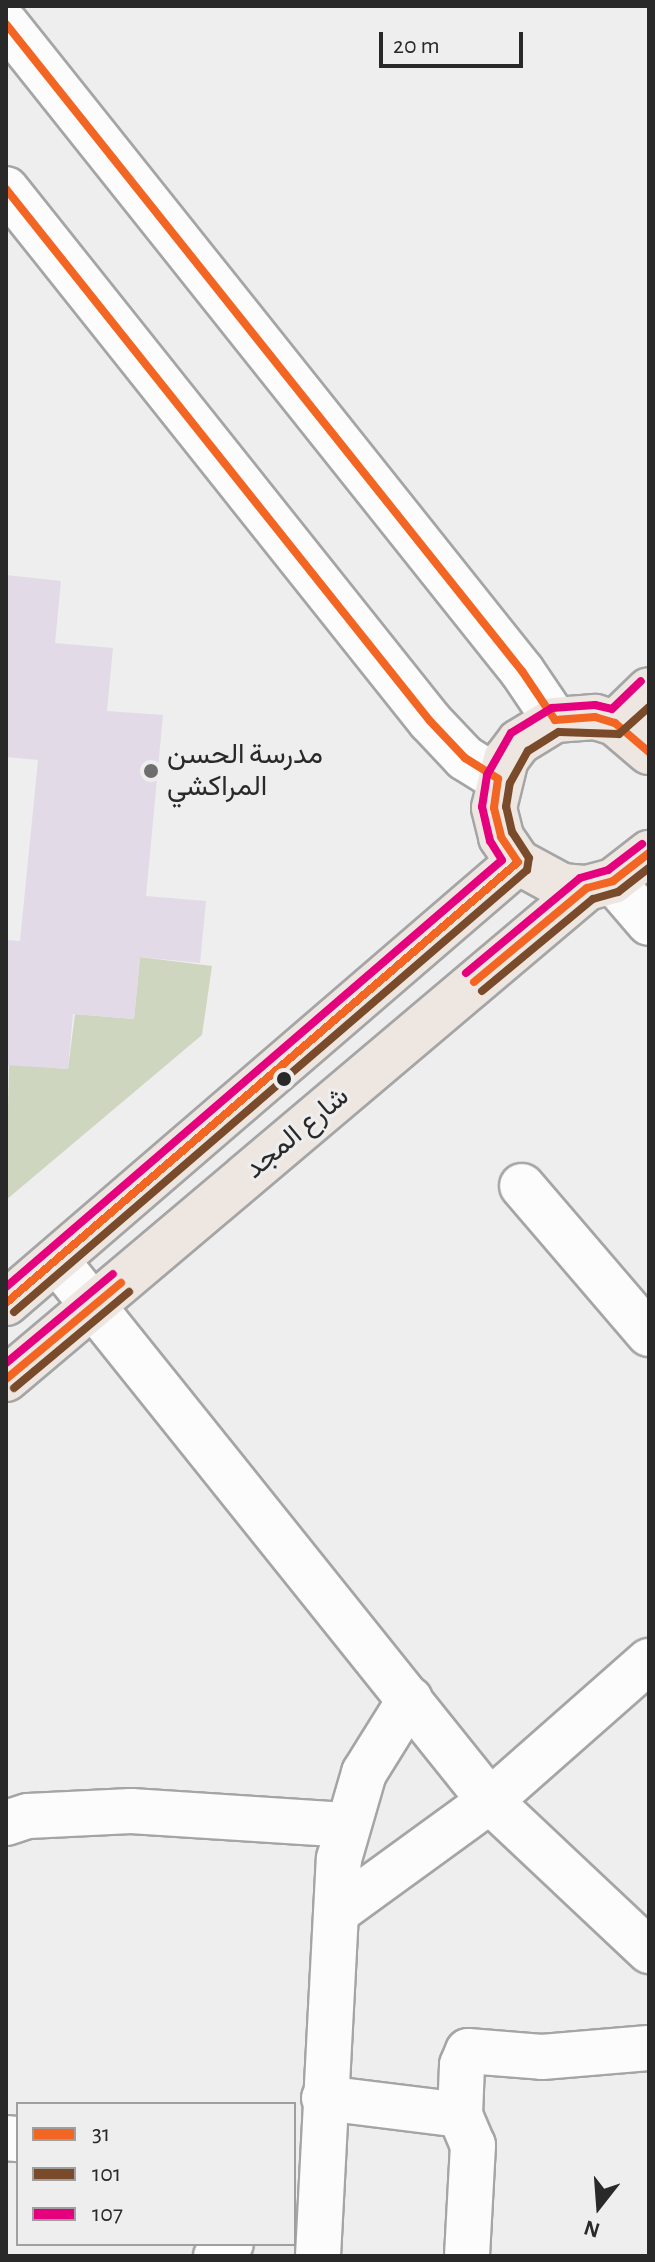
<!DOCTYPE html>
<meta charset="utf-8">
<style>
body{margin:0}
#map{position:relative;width:655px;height:2262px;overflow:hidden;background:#eeeeef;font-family:"Alegreya Sans",Vazirmatn,sans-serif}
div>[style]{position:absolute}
.green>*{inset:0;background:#cfd6bf}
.building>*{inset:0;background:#e2dae6}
.roads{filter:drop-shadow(2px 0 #a5a5a6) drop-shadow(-2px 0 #a5a5a6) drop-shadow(0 2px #a5a5a6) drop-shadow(0 -2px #a5a5a6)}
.minor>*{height:44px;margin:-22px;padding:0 22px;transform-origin:22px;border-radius:22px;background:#fcfcfd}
.major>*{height:44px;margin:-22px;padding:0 22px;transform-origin:22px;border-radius:22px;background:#eee6e1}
.bus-1>*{height:8px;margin:-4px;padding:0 4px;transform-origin:4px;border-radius:4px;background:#f26522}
.bus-2>*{height:8px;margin:-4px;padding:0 4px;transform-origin:4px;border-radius:4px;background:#7a4b2a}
.bus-3>*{height:8px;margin:-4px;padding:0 4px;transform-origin:4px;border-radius:4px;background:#e5007d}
.dots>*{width:22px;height:22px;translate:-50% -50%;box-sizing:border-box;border:4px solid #eeeeef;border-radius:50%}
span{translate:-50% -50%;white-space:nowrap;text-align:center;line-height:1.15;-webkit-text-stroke:6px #eeeeef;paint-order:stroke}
.poi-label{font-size:28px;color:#29292a}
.left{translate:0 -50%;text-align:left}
.street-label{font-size:28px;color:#29292a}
.frame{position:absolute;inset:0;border:8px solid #29292a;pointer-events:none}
.legend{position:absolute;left:16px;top:2102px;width:280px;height:144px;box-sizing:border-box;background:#eeeeef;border:2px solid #9f9fa0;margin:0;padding:10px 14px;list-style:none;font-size:24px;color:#29292a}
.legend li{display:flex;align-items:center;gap:16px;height:40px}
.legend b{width:40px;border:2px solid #9f9fa0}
.north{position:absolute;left:559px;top:2166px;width:80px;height:80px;-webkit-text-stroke:6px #eeeeef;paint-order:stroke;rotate:197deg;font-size:22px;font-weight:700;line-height:32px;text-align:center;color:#29292a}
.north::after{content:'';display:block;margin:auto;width:28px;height:36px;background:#29292a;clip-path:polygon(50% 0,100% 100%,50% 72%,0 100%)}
.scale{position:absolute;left:379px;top:32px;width:144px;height:36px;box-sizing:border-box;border:4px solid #29292a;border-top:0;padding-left:10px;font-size:24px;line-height:28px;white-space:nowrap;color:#29292a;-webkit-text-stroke:6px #eeeeef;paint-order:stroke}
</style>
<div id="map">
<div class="green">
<div style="clip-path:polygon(86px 889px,146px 894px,140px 957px,212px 966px,202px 1035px,6px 1200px,9px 1064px,68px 1069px,75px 1014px,134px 1019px,140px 957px,80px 952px)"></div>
</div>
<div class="building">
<div style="clip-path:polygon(6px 575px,61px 581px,55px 643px,113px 648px,107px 711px,163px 715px,146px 896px,206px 901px,200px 963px,140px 957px,134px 1019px,73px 1014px,68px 1069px,6px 1065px,6px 940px,20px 941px,38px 760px,6px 757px)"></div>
</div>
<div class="roads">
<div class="minor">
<div style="left:6px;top:24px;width:828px;rotate:51.43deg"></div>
<div style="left:522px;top:671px;width:59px;rotate:56deg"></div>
<div style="left:6px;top:189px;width:680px;rotate:51.45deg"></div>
<div style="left:430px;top:721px;width:51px;rotate:46.6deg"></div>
<div style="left:465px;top:758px;width:39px;rotate:32deg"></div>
<div style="left:613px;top:881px;width:55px;rotate:49.4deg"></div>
<div style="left:522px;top:1186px;width:195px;rotate:49.4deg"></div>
<div style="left:57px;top:1261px;width:692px;rotate:51.28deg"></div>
<div style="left:490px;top:1801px;width:219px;rotate:43.3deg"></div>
<div style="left:6px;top:1823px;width:23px;rotate:-18deg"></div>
<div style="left:28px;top:1816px;width:103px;rotate:-2.8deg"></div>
<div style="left:131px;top:1811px;width:215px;rotate:3.7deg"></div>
<div style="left:337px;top:1912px;width:189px;rotate:-36deg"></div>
<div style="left:490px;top:1801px;width:212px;rotate:-41.4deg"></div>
<div style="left:324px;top:2098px;width:137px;rotate:7.1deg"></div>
<div style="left:460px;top:2115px;width:33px;rotate:67deg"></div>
<div style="left:473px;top:2145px;width:111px;rotate:93.1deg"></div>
<div style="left:460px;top:2115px;width:50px;rotate:-87.7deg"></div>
<div style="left:462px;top:2065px;width:15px;rotate:-67deg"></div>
<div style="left:468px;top:2051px;width:74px;rotate:4.6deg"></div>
<div style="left:542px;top:2057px;width:107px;rotate:-4.8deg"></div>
<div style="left:6px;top:2138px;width:12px;rotate:5deg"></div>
<div style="left:216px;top:2256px;width:19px;rotate:-39deg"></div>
<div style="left:318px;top:2256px;width:398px;rotate:-87deg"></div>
<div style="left:339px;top:1859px;width:90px;rotate:-73.8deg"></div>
<div style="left:364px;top:1773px;width:87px;rotate:-58.1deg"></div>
</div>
<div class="major">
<div style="left:615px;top:723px;width:47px;rotate:-44.1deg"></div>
<div style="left:649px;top:752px;width:45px;rotate:-139.5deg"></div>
<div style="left:615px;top:723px;width:21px;rotate:-163deg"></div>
<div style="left:595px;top:717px;width:40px;rotate:175.7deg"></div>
<div style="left:555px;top:720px;width:42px;rotate:148.6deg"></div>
<div style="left:519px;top:742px;width:21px;rotate:127deg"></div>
<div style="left:506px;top:759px;width:50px;rotate:103.8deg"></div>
<div style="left:494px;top:808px;width:30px;rotate:76deg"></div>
<div style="left:501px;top:837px;width:30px;rotate:56deg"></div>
<div style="left:518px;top:862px;width:50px;rotate:28.6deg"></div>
<div style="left:562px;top:886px;width:25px;rotate:5deg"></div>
<div style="left:587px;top:888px;width:27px;rotate:-15deg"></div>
<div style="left:613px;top:881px;width:46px;rotate:-37.9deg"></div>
<div style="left:6px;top:1303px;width:676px;rotate:-40.74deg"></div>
<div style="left:6px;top:1379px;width:761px;rotate:-40.2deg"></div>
</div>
</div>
<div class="bus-1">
<div style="left:6px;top:24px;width:828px;rotate:51.43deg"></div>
<div style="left:522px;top:671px;width:59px;rotate:56deg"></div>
<div style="left:555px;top:720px;width:40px;rotate:-4.3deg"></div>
<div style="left:595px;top:717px;width:21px;rotate:17deg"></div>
<div style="left:615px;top:723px;width:45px;rotate:40.5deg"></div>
<div style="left:6px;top:189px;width:680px;rotate:51.45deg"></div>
<div style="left:430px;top:721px;width:51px;rotate:46.6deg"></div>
<div style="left:465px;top:758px;width:39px;rotate:32deg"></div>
<div style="left:498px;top:779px;width:29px;rotate:98deg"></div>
<div style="left:494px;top:808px;width:30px;rotate:76deg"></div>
<div style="left:501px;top:837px;width:30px;rotate:56deg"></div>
<div style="left:518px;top:862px;width:676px;rotate:139.26deg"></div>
<div style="left:474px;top:982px;width:147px;rotate:-39.8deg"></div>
<div style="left:587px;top:888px;width:27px;rotate:-15deg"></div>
<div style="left:613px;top:881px;width:46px;rotate:-37.9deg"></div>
<div style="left:6px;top:1379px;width:150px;rotate:-39.9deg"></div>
</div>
<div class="bus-2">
<div style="left:482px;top:991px;width:144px;rotate:-39.7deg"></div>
<div style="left:593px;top:899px;width:26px;rotate:-16deg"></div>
<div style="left:618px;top:892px;width:39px;rotate:-38deg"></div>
<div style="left:14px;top:1312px;width:677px;rotate:-40.75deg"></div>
<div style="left:527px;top:870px;width:12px;rotate:-81deg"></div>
<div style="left:529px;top:858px;width:31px;rotate:-123deg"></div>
<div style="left:512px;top:832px;width:26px;rotate:-103deg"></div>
<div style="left:506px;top:807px;width:24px;rotate:-81deg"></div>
<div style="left:510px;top:783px;width:37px;rotate:-61deg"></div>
<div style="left:528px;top:751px;width:36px;rotate:-32deg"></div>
<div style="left:559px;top:732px;width:60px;rotate:1.9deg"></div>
<div style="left:619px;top:734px;width:40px;rotate:-42deg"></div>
<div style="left:14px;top:1388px;width:150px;rotate:-39.9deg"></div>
</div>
<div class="bus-3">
<div style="left:466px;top:973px;width:148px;rotate:-39.8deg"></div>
<div style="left:580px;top:878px;width:29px;rotate:-16deg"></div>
<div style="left:608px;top:870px;width:43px;rotate:-37.4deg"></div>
<div style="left:6px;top:1287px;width:654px;rotate:-40.72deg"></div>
<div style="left:502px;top:860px;width:22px;rotate:-122deg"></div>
<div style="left:490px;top:841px;width:35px;rotate:-103deg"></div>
<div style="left:482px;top:807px;width:32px;rotate:-81deg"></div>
<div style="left:487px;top:775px;width:48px;rotate:-60.3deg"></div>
<div style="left:511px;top:733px;width:48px;rotate:-31.4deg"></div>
<div style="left:552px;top:708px;width:43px;rotate:-4deg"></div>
<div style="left:595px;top:705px;width:17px;rotate:13deg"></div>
<div style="left:612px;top:709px;width:40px;rotate:-44deg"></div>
<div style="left:6px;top:1363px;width:139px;rotate:-39.8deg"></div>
</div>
<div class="dots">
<div style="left:151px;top:771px;background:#6e6e6f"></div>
<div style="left:284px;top:1079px;background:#29292a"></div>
</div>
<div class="poi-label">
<span class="left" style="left:167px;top:771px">مدرسة الحسن<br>المراكشي</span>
</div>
<div class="street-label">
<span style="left:297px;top:1133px;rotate:-40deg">شارع المجد</span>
</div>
<div class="frame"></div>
<ul class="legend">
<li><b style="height:10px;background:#f26522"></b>31</li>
<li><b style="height:10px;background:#7a4b2a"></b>101</li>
<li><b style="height:10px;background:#e5007d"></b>107</li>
</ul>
<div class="north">N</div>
<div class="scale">20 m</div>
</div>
